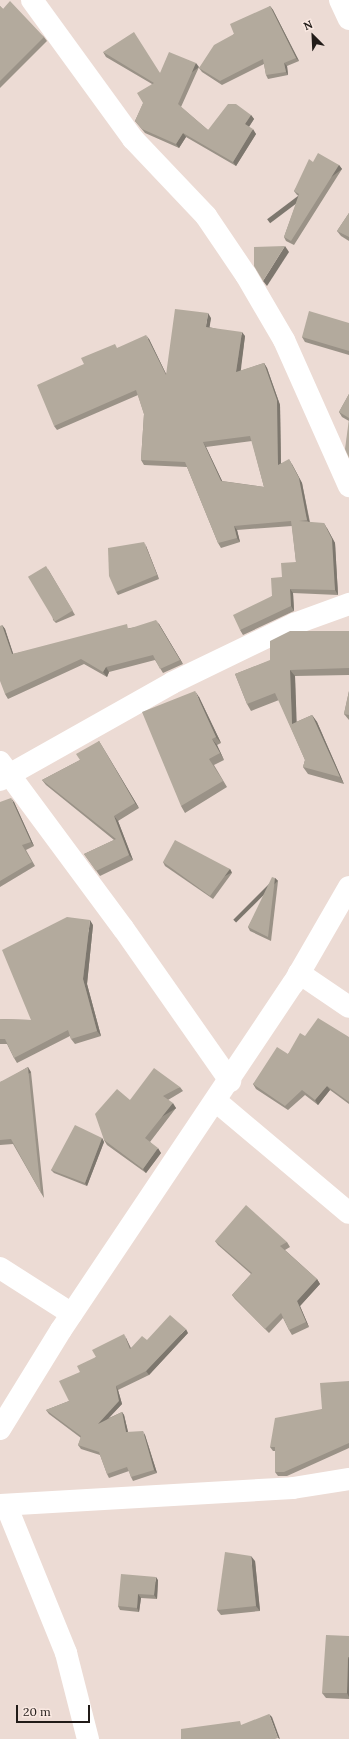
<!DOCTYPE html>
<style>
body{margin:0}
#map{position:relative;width:349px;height:1739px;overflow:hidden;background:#ecdbd4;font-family:Lora,serif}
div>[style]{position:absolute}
.minor>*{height:22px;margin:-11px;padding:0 11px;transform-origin:11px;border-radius:11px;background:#fff}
.wall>*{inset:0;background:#9a9287}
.shaded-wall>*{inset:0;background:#7d776e;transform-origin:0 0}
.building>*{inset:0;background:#b3aa9d;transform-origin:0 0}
span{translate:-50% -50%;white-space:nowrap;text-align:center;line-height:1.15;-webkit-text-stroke:3px #f9e8e1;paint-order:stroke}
.north{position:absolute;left:293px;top:16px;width:40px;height:40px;-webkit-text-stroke:3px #f9e8e1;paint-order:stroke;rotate:336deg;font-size:11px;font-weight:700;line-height:16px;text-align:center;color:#211b18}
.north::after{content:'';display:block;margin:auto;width:14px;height:18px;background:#211b18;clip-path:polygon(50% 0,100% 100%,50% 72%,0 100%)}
.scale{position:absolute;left:16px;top:1705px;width:74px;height:18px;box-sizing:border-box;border:2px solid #211b18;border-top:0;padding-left:5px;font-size:12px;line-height:14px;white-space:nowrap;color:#211b18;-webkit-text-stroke:3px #f9e8e1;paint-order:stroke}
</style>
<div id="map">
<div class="minor">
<div style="left:32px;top:0;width:172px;rotate:54deg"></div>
<div style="left:133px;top:139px;width:106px;rotate:46.5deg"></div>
<div style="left:206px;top:216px;width:71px;rotate:55.9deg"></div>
<div style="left:246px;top:275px;width:75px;rotate:59.7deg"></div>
<div style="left:284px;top:340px;width:160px;rotate:66deg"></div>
<div style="left:340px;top:0;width:21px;rotate:65deg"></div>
<div style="left:0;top:762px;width:207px;rotate:53.5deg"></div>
<div style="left:123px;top:928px;width:187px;rotate:55deg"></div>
<div style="left:0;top:780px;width:197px;rotate:-29.4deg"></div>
<div style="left:172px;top:683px;width:136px;rotate:-25.8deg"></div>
<div style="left:294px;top:624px;width:59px;rotate:-20deg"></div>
<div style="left:299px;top:973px;width:60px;rotate:34.2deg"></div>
<div style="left:217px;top:1102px;width:172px;rotate:40.1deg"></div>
<div style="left:0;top:1268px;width:85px;rotate:32.6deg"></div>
<div style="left:0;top:1429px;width:116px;rotate:-58.4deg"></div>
<div style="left:61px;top:1330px;width:417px;rotate:-56.2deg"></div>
<div style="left:293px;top:984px;width:112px;rotate:-60deg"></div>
<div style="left:0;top:1505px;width:293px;rotate:-3.3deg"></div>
<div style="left:293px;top:1488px;width:57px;rotate:-9.1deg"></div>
<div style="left:6px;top:1505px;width:160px;rotate:67.9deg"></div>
<div style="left:66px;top:1653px;width:89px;rotate:75.7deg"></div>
</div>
<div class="wall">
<div style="clip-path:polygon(0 6px,3px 9px,44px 37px,47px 41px,0 88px)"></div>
<div style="clip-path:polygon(270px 6px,273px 10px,299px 61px,287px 66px,288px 75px,268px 79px,266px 75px,264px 64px,222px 85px,202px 72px,199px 68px,234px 34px)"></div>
<div style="clip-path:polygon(103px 52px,160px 73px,199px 67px,181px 107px,208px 130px,251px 115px,254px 119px,249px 127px,256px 134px,236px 166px,186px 137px,179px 148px,145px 133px,135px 121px,152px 84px,106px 57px)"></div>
<div style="clip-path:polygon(313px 162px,339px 165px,342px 169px,294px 245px,286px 241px,284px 237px,299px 196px,297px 195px,294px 191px)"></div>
<div style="clip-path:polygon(349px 213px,349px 241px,341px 236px,337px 231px)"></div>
<div style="clip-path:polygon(evenodd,211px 318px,209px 327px,245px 336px,240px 371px,264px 363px,267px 368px,280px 405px,281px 463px,292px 464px,302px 483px,310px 522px,327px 528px,335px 543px,338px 595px,293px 593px,294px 611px,243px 635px,240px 630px,272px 596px,282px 577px,296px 562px,292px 526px,237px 530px,240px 542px,221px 548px,218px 543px,187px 467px,144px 465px,141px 460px,144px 414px,138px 395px,57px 430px,54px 426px,118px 348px,149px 339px,166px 374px,211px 318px,252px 441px,264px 487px,222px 481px,206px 447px,252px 441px)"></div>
<div style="clip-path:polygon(349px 323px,349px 355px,305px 342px,302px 337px)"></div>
<div style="clip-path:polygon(349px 394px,349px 458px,349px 421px,342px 417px,339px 412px)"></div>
<div style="clip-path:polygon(146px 546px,159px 579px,118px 595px,116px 592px)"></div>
<div style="clip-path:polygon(48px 569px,75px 615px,56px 623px,53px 620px)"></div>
<div style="clip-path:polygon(159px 624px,183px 664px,163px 673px,155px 660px,109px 672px,107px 677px,84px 664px,8px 699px,5px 694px,2px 625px,5px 629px,13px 654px,130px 628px)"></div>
<div style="clip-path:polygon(349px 631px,349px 675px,295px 676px,296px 722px,312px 715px,317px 722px,344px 784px,308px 774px,303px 767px,305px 760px,279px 700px,251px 711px,247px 704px,235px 674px)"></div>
<div style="clip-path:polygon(349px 691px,349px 720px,344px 714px)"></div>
<div style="clip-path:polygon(199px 697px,221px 743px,217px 745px,224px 760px,214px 765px,227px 787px,185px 813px,181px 806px)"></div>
<div style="clip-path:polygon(99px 741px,139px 808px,118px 821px,133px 860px,100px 876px,84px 854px,114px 840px,46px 785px,42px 780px,80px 760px)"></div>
<div style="clip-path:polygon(0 802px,14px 802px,34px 846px,26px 850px,35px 866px,0 887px)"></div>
<div style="clip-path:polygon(163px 862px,230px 869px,232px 873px,213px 899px,165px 866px)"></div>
<div style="clip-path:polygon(275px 878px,278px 881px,271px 941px,250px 931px,248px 927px)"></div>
<div style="clip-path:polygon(93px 925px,87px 984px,101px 1036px,75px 1044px,71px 1039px,70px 1036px,17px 1063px,14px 1058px,7px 1044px,0 1044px,0 1019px,31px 1020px)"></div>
<div style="clip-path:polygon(305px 1036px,349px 1037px,349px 1104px,330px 1090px,318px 1105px,305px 1095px,288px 1110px,256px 1089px,253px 1084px,288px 1054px)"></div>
<div style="clip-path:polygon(31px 1072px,44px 1198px,41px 1193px,13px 1144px,0 1145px,0 1082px)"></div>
<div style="clip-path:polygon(180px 1087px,183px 1091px,168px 1100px,176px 1108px,150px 1142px,161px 1153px,146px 1173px,107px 1145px,104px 1140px,130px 1100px)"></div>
<div style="clip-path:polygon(102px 1138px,104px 1142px,87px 1186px,54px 1173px,51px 1170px)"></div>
<div style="clip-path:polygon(215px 1241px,287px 1242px,290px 1247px,285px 1250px,317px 1279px,320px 1284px,300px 1306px,309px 1327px,292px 1335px,289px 1330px,283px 1318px,269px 1333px,235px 1299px,232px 1295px,251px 1274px,218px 1245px)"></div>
<div style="clip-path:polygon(188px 1333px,149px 1375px,118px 1390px,122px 1404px,109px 1418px,122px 1412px,124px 1415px,128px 1432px,145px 1435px,157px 1473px,133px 1481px,131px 1477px,129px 1471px,109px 1478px,107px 1474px,100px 1455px,81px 1449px,78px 1445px,81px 1438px,49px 1414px,46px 1410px,69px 1401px,80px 1372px,96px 1357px,126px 1338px,131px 1348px,147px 1340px)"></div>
<div style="clip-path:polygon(349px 1381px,349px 1448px,287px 1476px,278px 1476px,275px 1472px,275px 1451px,273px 1451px,270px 1447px,322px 1409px)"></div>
<div style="clip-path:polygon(255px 1561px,260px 1611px,221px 1615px,217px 1610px)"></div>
<div style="clip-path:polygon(158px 1580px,157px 1599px,141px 1598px,139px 1612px,120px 1610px,118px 1606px)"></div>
<div style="clip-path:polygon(349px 1636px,349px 1699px,326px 1698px,322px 1693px)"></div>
</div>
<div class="shaded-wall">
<div style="clip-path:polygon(270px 6px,273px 10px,299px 61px,296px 58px)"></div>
<div style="left:196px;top:63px;width:5px;height:45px;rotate:53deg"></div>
<div style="clip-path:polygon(284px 63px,287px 66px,288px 75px,286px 72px)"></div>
<div style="clip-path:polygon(251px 115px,254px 119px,248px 128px,245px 124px)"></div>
<div style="clip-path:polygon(253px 129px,256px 134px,236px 166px,233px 162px)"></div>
<div style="clip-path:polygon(183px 133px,186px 137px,179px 148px,176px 144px)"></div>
<div style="left:339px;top:165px;width:5px;height:90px;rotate:53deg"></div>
<div style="clip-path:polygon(285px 246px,289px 252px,267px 286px,263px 281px)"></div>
<div style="clip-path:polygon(208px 313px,211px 318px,209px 331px,206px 327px)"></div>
<div style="clip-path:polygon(242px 332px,245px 336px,240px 377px,236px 372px)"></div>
<div style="clip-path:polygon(146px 335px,149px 339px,169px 380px,166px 375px)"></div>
<div style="clip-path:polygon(264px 363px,267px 368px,280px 405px,281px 469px,278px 465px)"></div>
<div style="clip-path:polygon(203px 442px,206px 447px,224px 485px,221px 481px)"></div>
<div style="clip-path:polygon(289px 459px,302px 483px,310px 525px,307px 520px)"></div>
<div style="clip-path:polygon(324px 523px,335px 543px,338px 595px,335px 590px)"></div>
<div style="clip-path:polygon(234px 526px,237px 530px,240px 542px,237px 538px)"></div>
<div style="clip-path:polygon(144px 542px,146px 546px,159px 579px,157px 575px)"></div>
<div style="clip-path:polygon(290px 589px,293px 593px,294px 611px,291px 606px)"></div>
<div style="clip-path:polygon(156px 620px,159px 624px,183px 664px,180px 660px)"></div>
<div style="clip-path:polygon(2px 625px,5px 629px,15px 659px,12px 654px)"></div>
<div style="clip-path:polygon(106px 667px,109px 672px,107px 677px,103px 672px)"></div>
<div style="clip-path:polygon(290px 670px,295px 676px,297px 731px,292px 724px)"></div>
<div style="clip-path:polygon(195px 691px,199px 697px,221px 743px,216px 737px)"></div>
<div style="clip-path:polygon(312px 715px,317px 722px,344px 784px,340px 777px)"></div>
<div style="clip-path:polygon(212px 739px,217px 745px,224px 760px)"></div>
<div style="clip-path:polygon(99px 741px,102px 746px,139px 808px,135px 803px)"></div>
<div style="clip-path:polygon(11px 798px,14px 802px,34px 846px,31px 842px)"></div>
<div style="clip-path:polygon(114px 816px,118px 821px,133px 860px,129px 855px)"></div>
<div style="left:230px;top:869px;width:4px;height:34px;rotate:63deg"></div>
<div style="left:275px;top:878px;width:4px;height:59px;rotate:45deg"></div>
<div style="clip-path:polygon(90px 920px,93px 925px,87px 984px,101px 1036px,97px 1031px,83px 979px)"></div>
<div style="left:28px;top:1067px;width:6px;height:127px;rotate:59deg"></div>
<div style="clip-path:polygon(327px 1086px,330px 1090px,318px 1105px,315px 1100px)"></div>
<div style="left:173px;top:1103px;width:6px;height:45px;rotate:59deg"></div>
<div style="clip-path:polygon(102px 1138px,104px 1142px,87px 1186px,85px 1183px)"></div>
<div style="clip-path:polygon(158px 1148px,161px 1153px,146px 1173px,143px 1169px)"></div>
<div style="clip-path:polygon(317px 1279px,320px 1284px,300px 1306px,309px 1327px,306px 1322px,297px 1301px)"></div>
<div style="clip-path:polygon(186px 1329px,188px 1333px,149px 1375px,146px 1371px)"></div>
<div style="clip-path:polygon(124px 1334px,126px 1338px,132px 1352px,130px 1349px)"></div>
<div style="clip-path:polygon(116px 1386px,118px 1390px,122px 1404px,100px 1427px,98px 1424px)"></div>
<div style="clip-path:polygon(122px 1412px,124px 1415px,129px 1436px,126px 1432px)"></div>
<div style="clip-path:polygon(143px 1431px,145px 1435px,157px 1473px,154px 1470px)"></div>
<div style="clip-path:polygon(251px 1556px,255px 1561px,260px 1611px,256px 1606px)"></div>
<div style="clip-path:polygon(156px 1577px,158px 1580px,157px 1599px,154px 1595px)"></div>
<div style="clip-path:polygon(138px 1594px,141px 1598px,139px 1612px,137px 1608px)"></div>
<div style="clip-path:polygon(348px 1657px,349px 1659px,349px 1697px,347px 1693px)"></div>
<div style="clip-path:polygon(269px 1714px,272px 1717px,280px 1739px,278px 1738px)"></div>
</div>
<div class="building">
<div style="clip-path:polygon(10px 1px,44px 37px,0 81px,0 6px,3px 9px)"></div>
<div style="clip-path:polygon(270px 6px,296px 58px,284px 63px,286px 72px,266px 75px,263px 59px,220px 81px,199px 68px,214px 45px,234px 34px,230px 24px)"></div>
<div style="clip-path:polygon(134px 32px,160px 73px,169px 52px,196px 63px,178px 104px,208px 130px,228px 104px,236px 104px,251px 115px,245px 124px,253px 129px,233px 162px,183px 133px,176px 144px,142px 129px,135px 121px,143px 103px,137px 93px,154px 83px,103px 52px)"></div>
<div style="clip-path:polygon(318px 153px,339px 165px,291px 241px,284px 237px,299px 194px,294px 191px,309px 159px,313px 162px)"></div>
<div style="clip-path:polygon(349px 213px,349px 237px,337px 231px)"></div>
<div style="clip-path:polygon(285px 246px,263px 281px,254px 266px,254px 247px)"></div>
<div style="clip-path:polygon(evenodd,175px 309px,208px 313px,206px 327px,242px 332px,236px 372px,264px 363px,277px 400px,278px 465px,289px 459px,299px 478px,307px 520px,299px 521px,324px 523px,332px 539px,335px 590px,290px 589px,291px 606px,240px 630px,233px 615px,272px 596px,271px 578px,282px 577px,281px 563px,296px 562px,291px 521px,234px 526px,237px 538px,218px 543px,185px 462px,141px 460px,144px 414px,136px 390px,54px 426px,37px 385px,84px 364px,81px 358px,115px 344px,117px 348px,146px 335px,166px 375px,175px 309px,250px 436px,264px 487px,221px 481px,203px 442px,250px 436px)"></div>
<div style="clip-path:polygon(309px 311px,349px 323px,349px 351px,302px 337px)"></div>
<div style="clip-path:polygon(349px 394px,349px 418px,339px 412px)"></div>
<div style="clip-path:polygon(349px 419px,349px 458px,345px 449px)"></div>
<div style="clip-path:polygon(144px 542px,157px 575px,116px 592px,109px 576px,108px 548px)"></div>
<div style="left:46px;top:566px;width:52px;height:21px;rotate:59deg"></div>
<div style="clip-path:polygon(156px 620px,180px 660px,160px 669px,153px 655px,106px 667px,103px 672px,81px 659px,5px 694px,0 681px,0 626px,2px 625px,12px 654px,127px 624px,128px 629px)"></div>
<div style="clip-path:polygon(290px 631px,349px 631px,349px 668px,290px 670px,292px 724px,312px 715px,340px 777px,303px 767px,305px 760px,275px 693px,247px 704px,235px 674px,270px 660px,270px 641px)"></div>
<div style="clip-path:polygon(195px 691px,216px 737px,212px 739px,220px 753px,209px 759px,223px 781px,181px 806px,142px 712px)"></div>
<div style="clip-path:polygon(349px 691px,349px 715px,344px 714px)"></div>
<div style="clip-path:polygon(99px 741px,135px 803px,114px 816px,129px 855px,96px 871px,84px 854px,116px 839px,42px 780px,80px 760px,76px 754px)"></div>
<div style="clip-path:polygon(11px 798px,31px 842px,22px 845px,32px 862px,0 881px,0 802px)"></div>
<div style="clip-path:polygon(175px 840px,230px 869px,210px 896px,163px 862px)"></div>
<div style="clip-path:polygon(272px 877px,275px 878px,268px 937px,248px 927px)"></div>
<div style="clip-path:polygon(67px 917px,90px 920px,83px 979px,97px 1031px,71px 1039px,68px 1030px,14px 1058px,5px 1039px,0 1039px,0 1019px,31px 1020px,2px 950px)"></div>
<div style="clip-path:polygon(318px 1018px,349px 1037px,349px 1102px,327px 1086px,315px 1100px,302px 1090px,285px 1106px,253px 1084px,277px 1047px,288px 1054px,300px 1033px,305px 1036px)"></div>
<div style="clip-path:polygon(28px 1067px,41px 1193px,11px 1139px,0 1140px,0 1082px)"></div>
<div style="clip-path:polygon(154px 1068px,180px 1087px,163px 1096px,173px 1103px,145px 1138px,158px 1148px,143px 1169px,104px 1140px,95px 1114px,117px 1089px,130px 1100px)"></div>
<div style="clip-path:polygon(75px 1125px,102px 1138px,85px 1183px,51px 1170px)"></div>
<div style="clip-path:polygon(246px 1205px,287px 1242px,280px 1246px,317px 1279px,297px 1301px,306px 1322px,289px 1330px,281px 1313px,265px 1329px,232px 1295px,252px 1273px,215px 1241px)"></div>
<div style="clip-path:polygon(170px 1315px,186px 1329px,146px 1371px,116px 1386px,119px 1401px,98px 1424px,122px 1412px,126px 1432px,143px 1431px,154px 1470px,131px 1477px,127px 1467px,107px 1474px,99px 1452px,78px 1445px,81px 1436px,46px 1410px,69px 1401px,59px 1381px,80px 1372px,77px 1366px,96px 1357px,92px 1350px,124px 1334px,130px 1349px,142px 1336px,147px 1340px)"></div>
<div style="clip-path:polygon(349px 1381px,349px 1443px,284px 1472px,275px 1472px,275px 1447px,270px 1447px,275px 1418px,322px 1409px,320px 1383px)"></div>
<div style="clip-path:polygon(225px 1552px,251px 1556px,256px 1606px,217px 1610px)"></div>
<div style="clip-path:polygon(121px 1574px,156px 1577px,154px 1595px,138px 1594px,137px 1608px,118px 1606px)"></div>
<div style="clip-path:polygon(326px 1635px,349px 1636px,349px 1657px,348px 1657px,347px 1693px,322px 1693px)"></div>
<div style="clip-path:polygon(269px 1714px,278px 1738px,275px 1739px,181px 1739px,181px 1729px,240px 1721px,241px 1725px)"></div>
</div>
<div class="north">N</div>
<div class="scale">20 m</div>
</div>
